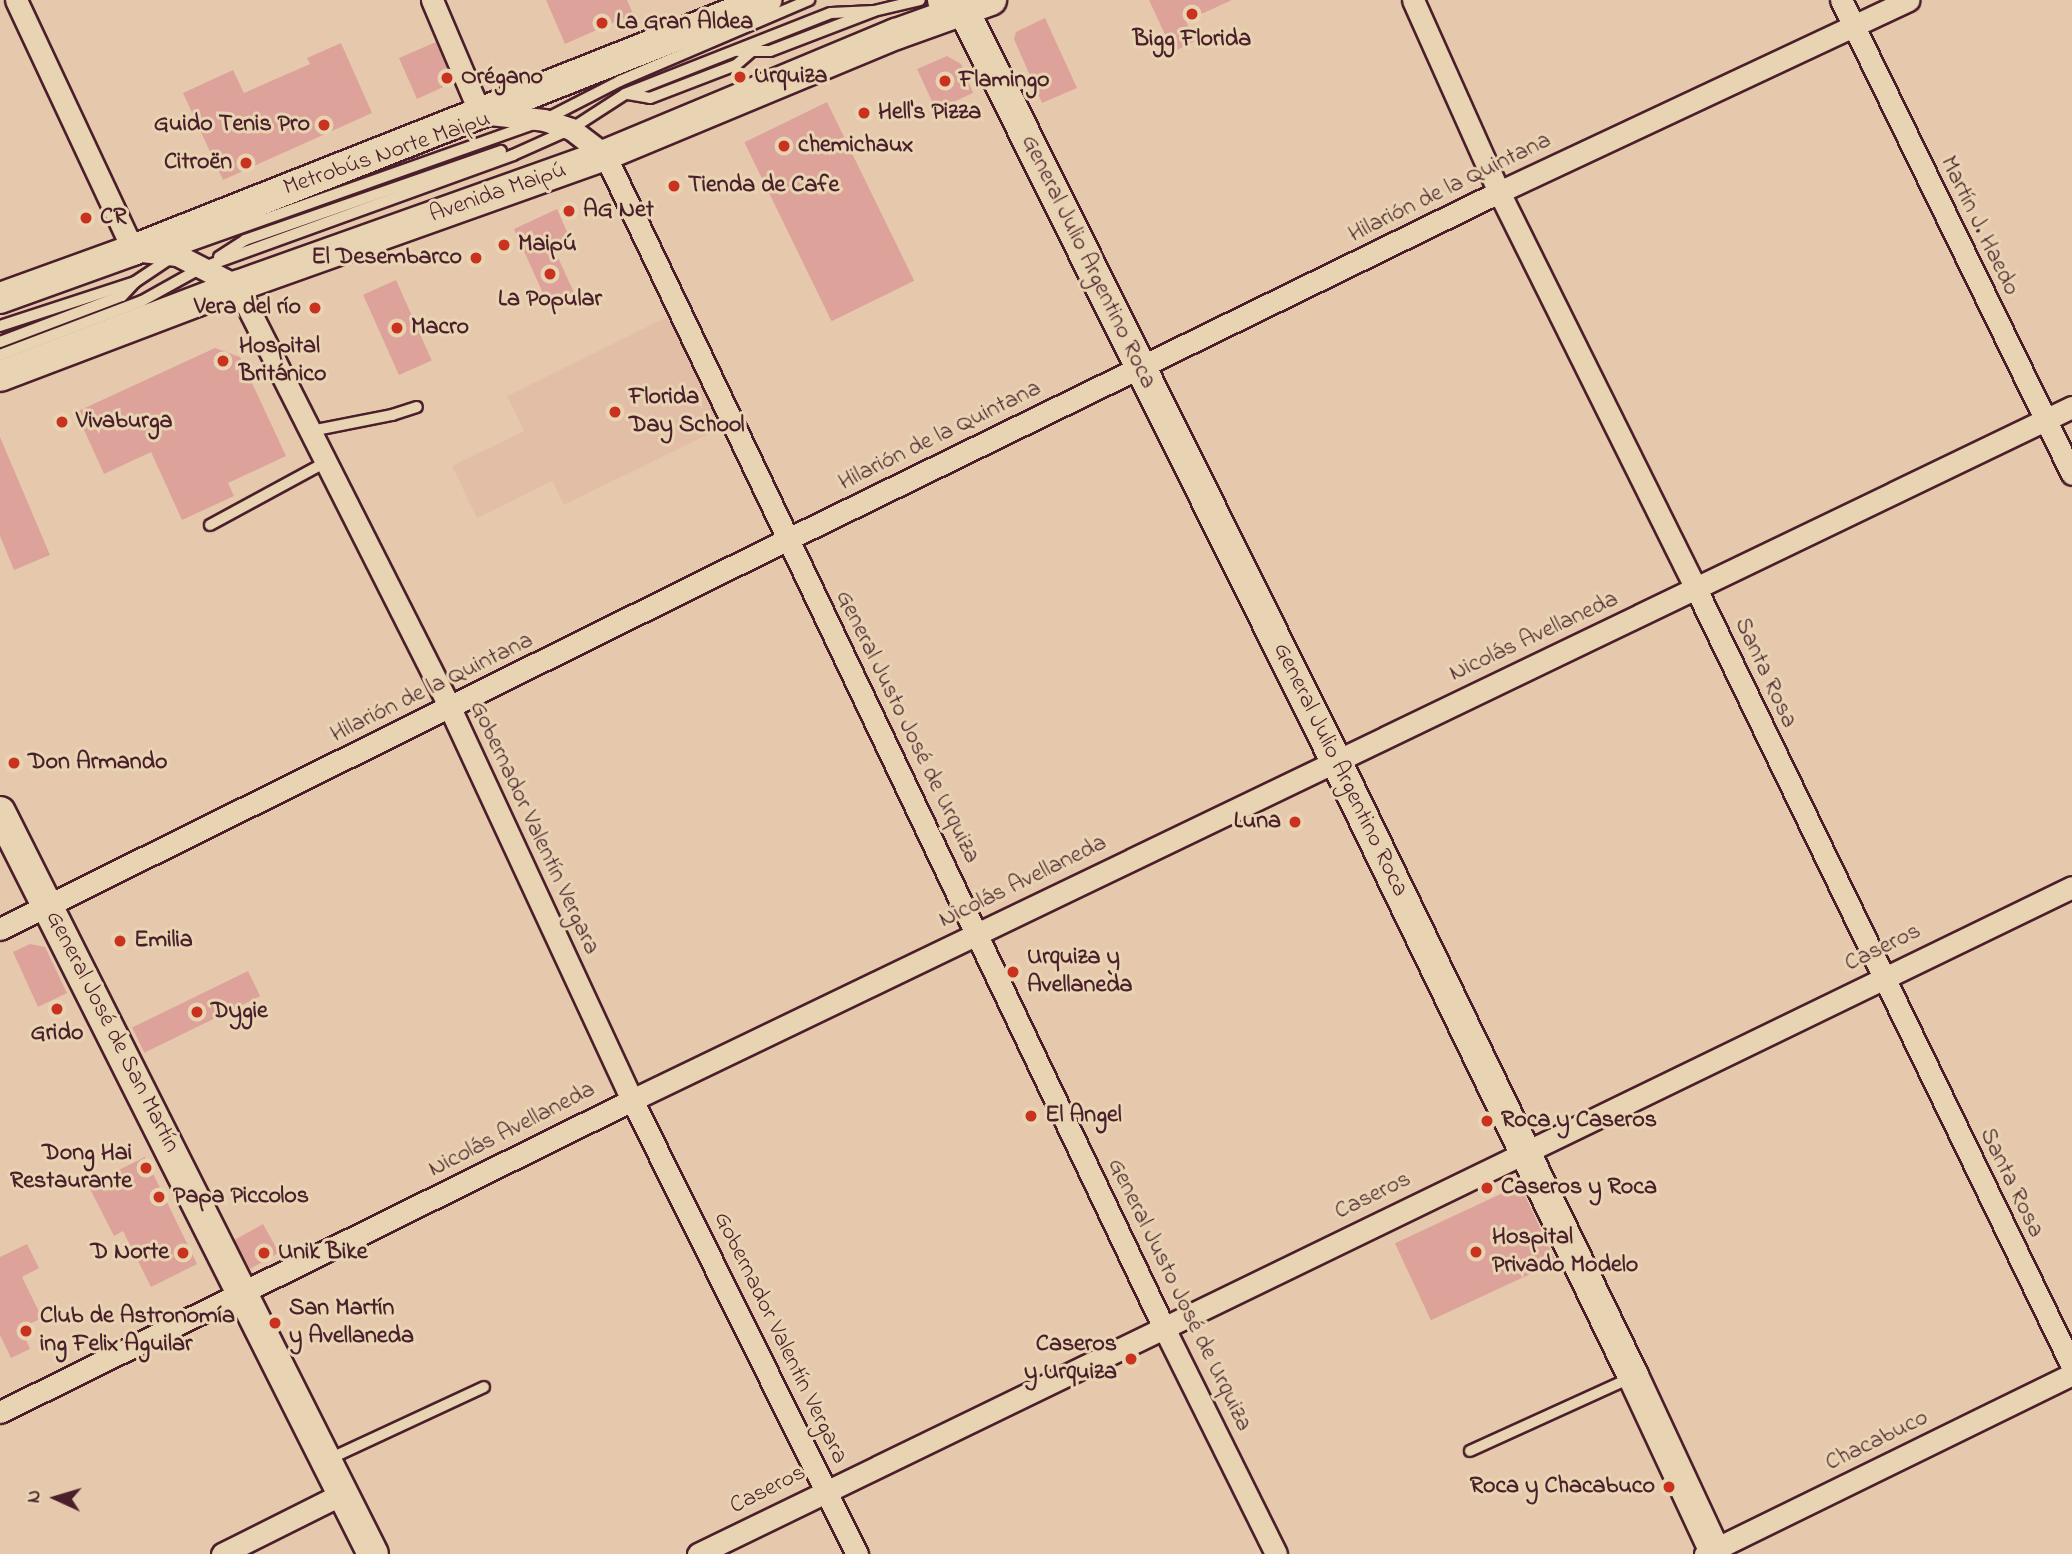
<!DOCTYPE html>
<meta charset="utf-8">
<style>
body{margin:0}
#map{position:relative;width:2072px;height:1554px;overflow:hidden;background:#e6c9ad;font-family:"Indie Flower",sans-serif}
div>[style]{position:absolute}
.built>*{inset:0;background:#e3bea7}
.building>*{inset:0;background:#dda39a;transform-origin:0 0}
.roads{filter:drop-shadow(2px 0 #4a1f2b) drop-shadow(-2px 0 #4a1f2b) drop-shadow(0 2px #4a1f2b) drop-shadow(0 -2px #4a1f2b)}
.lane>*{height:10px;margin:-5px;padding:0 5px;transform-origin:5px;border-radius:5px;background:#e8d3b2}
.street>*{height:21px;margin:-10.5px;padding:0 10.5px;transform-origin:10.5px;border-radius:10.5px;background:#e8d3b2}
.secondary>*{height:30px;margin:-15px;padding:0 15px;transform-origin:15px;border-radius:15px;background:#e8d3b2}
.dots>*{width:19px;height:19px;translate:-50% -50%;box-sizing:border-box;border:4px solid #e8d3b2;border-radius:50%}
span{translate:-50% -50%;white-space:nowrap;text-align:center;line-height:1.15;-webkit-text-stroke:6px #e8d3b2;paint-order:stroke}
.poi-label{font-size:24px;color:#4a1f2b;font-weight:700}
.left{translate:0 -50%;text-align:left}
.right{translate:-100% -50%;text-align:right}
.street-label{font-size:24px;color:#4a1f2b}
.north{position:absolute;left:21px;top:1463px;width:70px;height:70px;-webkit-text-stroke:5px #e8d3b2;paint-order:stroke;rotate:274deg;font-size:19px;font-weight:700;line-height:28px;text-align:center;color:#4a1f2b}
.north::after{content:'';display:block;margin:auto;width:24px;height:32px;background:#4a1f2b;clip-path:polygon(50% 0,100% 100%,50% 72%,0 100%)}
</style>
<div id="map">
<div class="built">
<div style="clip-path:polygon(669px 316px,723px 427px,564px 505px,552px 481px,477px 518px,452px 466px,524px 431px,507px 396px)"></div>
</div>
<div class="building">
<div style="clip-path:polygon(546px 0,627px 0,633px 14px,565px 44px)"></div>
<div style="clip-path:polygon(1149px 0,1232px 0,1186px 21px,1195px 41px,1173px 52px)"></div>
<div style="clip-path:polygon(1045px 18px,1077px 88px,1042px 103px,1014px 39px,1016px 32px)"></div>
<div style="clip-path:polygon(436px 42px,452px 80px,450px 84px,417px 99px,399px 58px)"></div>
<div style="clip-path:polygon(341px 43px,372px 113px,223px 180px,183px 93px,233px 70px,244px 93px,310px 64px,307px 58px)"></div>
<div style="clip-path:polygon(947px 56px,961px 64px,973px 93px,936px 110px,917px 69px)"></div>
<div style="left:827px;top:102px;width:199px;height:92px;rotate:64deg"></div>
<div style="clip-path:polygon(557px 209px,572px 243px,555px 251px,576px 297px,550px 309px,514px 229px)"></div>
<div style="left:396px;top:280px;width:88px;height:36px;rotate:66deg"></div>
<div style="clip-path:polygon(215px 348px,240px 357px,286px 456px,228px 483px,234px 496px,182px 520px,151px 452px,104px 474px,76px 412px)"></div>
<div style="clip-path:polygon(0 437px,50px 555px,14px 570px,0 536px)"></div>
<div style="clip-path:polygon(30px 944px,45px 947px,67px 993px,38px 1007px,13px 952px)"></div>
<div style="left:248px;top:971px;width:28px;height:129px;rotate:64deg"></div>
<div style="clip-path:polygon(145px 1157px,197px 1264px,151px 1287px,123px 1231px,114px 1236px,88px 1185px)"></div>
<div style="left:1520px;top:1185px;width:85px;height:138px;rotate:65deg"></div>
<div style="left:263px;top:1224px;width:33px;height:33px;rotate:61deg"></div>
<div style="clip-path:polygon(27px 1244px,39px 1268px,22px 1277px,42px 1318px,21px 1328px,30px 1349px,11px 1358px,0 1335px,0 1257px)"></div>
</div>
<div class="roads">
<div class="lane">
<div style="left:738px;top:51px;width:32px"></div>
<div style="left:770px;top:51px;width:111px;rotate:-21deg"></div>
<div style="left:874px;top:11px;width:47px;rotate:-13.4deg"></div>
<div style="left:628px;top:94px;width:22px;rotate:10deg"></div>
<div style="left:650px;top:98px;width:92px;rotate:-21deg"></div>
<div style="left:736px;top:65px;width:21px;rotate:-41deg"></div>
<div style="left:219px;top:257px;width:31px;rotate:-33deg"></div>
<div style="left:245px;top:240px;width:271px;rotate:-19.2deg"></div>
<div style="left:204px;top:267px;width:329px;rotate:-19.9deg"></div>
<div style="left:513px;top:155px;width:64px;rotate:-24.1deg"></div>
<div style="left:571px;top:129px;width:64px;rotate:-32.9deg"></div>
<div style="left:625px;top:94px;width:221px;rotate:-21.5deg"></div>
<div style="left:831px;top:13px;width:43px;rotate:-2.7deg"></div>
<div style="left:0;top:326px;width:142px;rotate:-18.1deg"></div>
<div style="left:135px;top:282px;width:65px;rotate:-33.7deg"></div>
<div style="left:189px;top:246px;width:377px;rotate:-19.5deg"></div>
<div style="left:544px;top:120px;width:85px;rotate:-27.2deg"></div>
<div style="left:620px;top:81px;width:206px;rotate:-23.2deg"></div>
<div style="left:0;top:342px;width:130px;rotate:-20.7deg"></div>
<div style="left:122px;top:296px;width:19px;rotate:-47deg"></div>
<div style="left:0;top:355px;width:152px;rotate:-20.8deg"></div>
<div style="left:142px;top:301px;width:70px;rotate:-29.1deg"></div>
<div style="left:311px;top:431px;width:83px;rotate:-11.2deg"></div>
<div style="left:392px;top:415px;width:26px;rotate:-18deg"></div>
<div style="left:210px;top:525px;width:132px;rotate:-28.5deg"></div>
<div style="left:1470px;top:1451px;width:176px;rotate:-24.5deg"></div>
<div style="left:327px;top:1460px;width:173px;rotate:-24.9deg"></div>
</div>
<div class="street">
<div style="left:16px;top:0;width:276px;rotate:64.9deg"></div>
<div style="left:133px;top:250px;width:44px;rotate:6.5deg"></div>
<div style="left:177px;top:255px;width:68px;rotate:27.3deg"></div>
<div style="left:237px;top:286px;width:473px;rotate:63.2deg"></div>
<div style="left:450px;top:708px;width:432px;rotate:65.1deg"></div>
<div style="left:632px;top:1100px;width:507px;rotate:63.64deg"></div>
<div style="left:432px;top:0;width:123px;rotate:67deg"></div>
<div style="left:480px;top:113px;width:64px;rotate:6.2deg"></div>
<div style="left:544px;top:120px;width:28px;rotate:18deg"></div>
<div style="left:571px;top:129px;width:43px;rotate:37.4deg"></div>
<div style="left:605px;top:155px;width:1297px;rotate:64.52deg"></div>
<div style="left:1163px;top:1326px;width:254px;rotate:63.6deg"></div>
<div style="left:1413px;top:0;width:210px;rotate:65.9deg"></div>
<div style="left:1499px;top:192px;width:443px;rotate:63.6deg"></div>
<div style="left:1696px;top:589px;width:863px;rotate:64.18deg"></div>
<div style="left:1841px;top:0;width:527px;rotate:64.02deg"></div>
<div style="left:0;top:929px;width:877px;rotate:-26.33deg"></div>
<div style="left:786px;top:540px;width:793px;rotate:-26.02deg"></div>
<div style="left:1499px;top:192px;width:452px;rotate:-25.1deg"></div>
<div style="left:0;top:1412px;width:705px;rotate:-26.27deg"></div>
<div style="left:632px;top:1100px;width:1598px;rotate:-25.7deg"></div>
<div style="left:222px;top:1554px;width:134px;rotate:-26.6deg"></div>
<div style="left:698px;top:1554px;width:1527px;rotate:-25.89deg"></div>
<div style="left:1705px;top:1554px;width:409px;rotate:-26.1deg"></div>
</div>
<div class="secondary">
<div style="left:943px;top:0;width:24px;rotate:28deg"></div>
<div style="left:964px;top:11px;width:837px;rotate:63.62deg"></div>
<div style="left:1336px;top:761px;width:683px;rotate:64.22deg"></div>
<div style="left:1633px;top:1376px;width:196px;rotate:65deg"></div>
<div style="left:0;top:298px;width:141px;rotate:-19.8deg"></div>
<div style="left:133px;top:250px;width:681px;rotate:-21.55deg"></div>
<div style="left:0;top:376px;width:254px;rotate:-20.8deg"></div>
<div style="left:237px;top:286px;width:391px;rotate:-19.6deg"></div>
<div style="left:605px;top:155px;width:315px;rotate:-22.6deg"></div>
<div style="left:896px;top:34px;width:101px;rotate:-19.7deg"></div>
<div style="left:0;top:812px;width:830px;rotate:63.31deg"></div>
</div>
</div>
<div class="dots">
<div style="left:1192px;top:14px;background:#c8321e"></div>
<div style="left:602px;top:23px;background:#c8321e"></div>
<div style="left:740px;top:77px;background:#c8321e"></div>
<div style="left:447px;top:78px;background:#c8321e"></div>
<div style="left:945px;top:81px;background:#c8321e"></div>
<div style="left:864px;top:113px;background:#c8321e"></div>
<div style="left:324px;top:125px;background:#c8321e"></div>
<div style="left:784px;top:146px;background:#c8321e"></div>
<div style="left:246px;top:163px;background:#c8321e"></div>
<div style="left:674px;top:186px;background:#c8321e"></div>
<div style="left:569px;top:211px;background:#c8321e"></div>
<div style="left:86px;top:218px;background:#c8321e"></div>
<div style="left:504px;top:245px;background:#c8321e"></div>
<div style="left:476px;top:258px;background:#c8321e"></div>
<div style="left:550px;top:274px;background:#c8321e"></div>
<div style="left:315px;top:308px;background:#c8321e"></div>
<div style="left:397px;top:328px;background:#c8321e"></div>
<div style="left:223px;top:361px;background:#c8321e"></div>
<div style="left:615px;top:412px;background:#c8321e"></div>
<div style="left:62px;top:422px;background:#c8321e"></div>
<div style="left:14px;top:763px;background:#c8321e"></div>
<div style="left:1295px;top:822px;background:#c8321e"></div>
<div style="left:120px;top:941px;background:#c8321e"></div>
<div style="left:1013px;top:972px;background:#c8321e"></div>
<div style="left:57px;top:1009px;background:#c8321e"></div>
<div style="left:197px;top:1012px;background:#c8321e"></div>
<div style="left:1031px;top:1116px;background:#c8321e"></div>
<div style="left:1487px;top:1121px;background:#c8321e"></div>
<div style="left:146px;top:1168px;background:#c8321e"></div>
<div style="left:1487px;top:1188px;background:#c8321e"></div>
<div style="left:159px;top:1197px;background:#c8321e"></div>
<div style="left:1476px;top:1252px;background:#c8321e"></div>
<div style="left:183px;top:1253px;background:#c8321e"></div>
<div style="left:264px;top:1253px;background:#c8321e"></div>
<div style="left:275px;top:1323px;background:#c8321e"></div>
<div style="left:26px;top:1331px;background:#c8321e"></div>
<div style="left:1131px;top:1359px;background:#c8321e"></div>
<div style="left:1669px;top:1487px;background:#c8321e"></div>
</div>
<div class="poi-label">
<span class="left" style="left:616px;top:23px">La Gran Aldea</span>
<span style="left:1192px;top:40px">Bigg Florida</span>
<span class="left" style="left:754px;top:77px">Urquiza</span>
<span class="left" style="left:461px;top:78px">Orégano</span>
<span class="left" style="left:959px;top:81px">Flamingo</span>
<span class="left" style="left:878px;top:113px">Hell's Pizza</span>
<span class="right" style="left:310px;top:125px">Guido Tenis Pro</span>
<span class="left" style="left:798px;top:146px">chemichaux</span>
<span class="right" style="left:232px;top:163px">Citroën</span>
<span class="left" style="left:688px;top:186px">Tienda de Cafe</span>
<span class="left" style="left:583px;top:211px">AG Net</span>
<span class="left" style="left:100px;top:218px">CR</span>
<span class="left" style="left:518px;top:245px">Maipú</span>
<span class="right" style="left:462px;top:258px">El Desembarco</span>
<span style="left:550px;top:300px">La Popular</span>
<span class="right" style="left:301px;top:308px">Vera del río</span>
<span class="left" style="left:411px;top:328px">Macro</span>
<span class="left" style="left:239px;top:361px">Hospital<br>Británico</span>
<span class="left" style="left:629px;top:412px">Florida<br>Day School</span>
<span class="left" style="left:76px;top:422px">Vivaburga</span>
<span class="left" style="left:28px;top:763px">Don Armando</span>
<span class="right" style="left:1281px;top:822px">Luna</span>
<span class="left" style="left:134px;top:941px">Emilia</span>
<span class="left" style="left:1027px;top:972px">Urquiza y<br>Avellaneda</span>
<span class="left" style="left:211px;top:1012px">Dygie</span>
<span style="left:57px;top:1034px">Grido</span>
<span class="left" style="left:1045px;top:1116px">El Angel</span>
<span class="left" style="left:1501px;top:1121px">Roca y Caseros</span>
<span class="right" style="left:132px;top:1168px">Dong Hai<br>Restaurante</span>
<span class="left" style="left:1501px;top:1188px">Caseros y Roca</span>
<span class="left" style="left:173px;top:1197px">Papa Piccolos</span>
<span class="left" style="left:1492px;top:1252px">Hospital<br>Privado Modelo</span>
<span class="right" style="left:169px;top:1253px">D Norte</span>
<span class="left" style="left:278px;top:1253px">Unik Bike</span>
<span class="left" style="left:289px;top:1323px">San Martín<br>y Avellaneda</span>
<span class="left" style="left:40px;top:1331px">Club de Astronomía<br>ing Felix Aguilar</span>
<span class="right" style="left:1117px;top:1359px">Caseros<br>y Urquiza</span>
<span class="right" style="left:1655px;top:1487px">Roca y Chacabuco</span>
</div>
<div class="street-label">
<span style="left:387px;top:154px;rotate:-19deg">Metrobús Norte Maipu</span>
<span style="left:1450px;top:188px;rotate:-26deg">Hilarión de la Quintana</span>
<span style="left:498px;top:193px;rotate:-19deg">Avenida Maipú</span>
<span style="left:1979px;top:226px;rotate:64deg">Martín J. Haedo</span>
<span style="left:1088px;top:262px;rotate:64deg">General Julio Argentino Roca</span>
<span style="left:940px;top:436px;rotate:-26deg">Hilarión de la Quintana</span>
<span style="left:1534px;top:637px;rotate:-25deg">Nicolás Avellaneda</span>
<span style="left:1765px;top:673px;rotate:65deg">Santa Rosa</span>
<span style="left:432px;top:688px;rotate:-26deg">Hilarión de la Quintana</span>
<span style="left:907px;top:727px;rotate:64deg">General Justo José de Urquiza</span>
<span style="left:1340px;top:770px;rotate:64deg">General Julio Argentino Roca</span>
<span style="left:534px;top:828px;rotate:65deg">Gobernador Valentín Vergara</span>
<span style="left:1023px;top:882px;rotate:-26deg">Nicolás Avellaneda</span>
<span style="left:1883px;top:948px;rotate:-26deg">Caseros</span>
<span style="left:112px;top:1032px;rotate:63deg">General José de San Martín</span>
<span style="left:512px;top:1130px;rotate:-27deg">Nicolás Avellaneda</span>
<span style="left:2011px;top:1183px;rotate:64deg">Santa Rosa</span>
<span style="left:1373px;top:1196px;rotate:-26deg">Caseros</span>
<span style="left:1179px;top:1295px;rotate:64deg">General Justo José de Urquiza</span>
<span style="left:780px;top:1338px;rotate:64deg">Gobernador Valentín Vergara</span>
<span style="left:1877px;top:1441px;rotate:-26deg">Chacabuco</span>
<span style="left:768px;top:1490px;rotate:-27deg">Caseros</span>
</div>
<div class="north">N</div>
</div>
